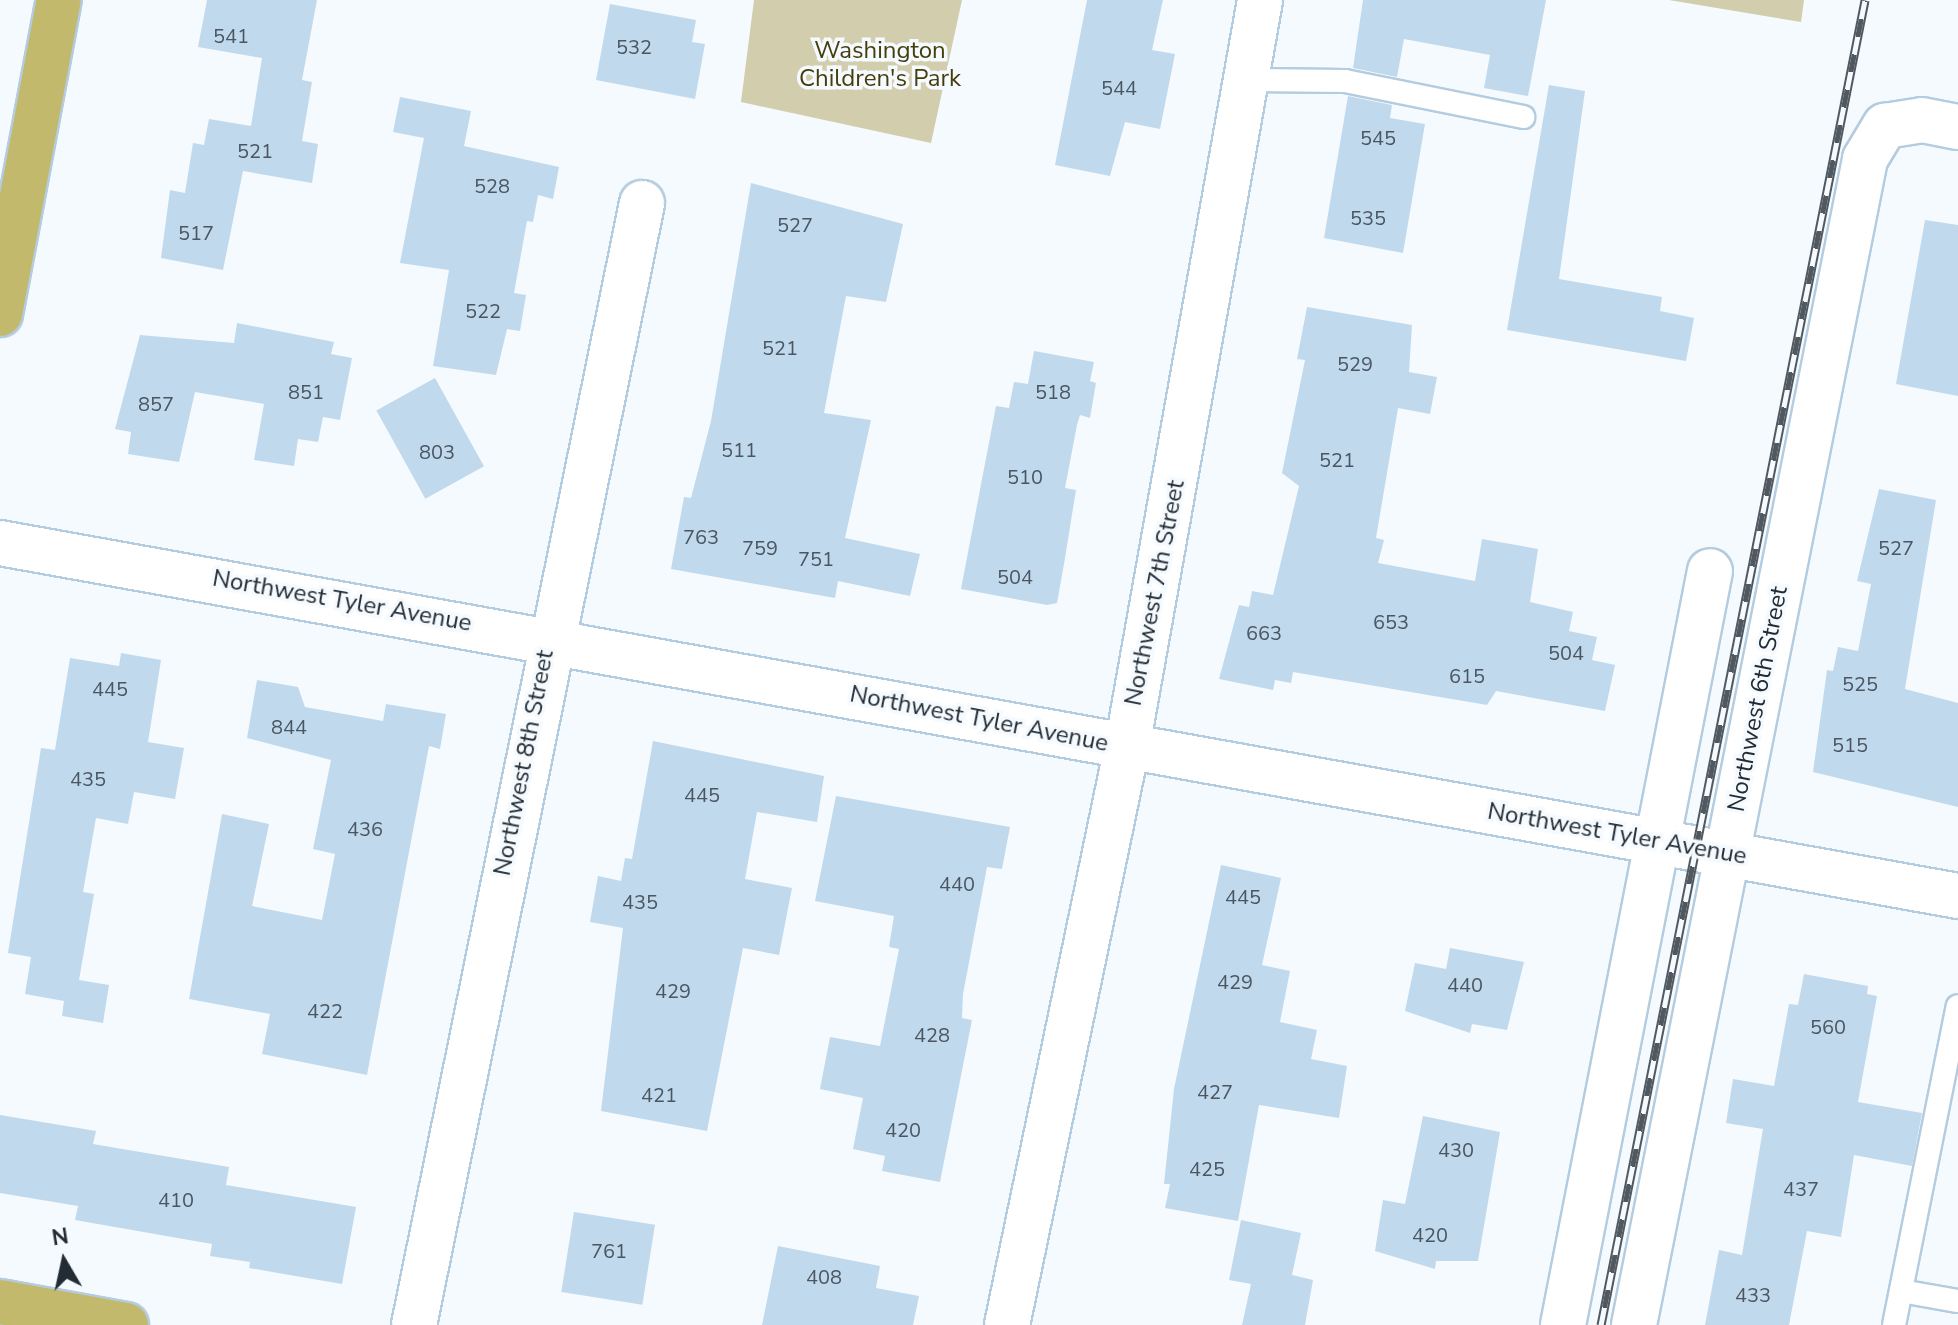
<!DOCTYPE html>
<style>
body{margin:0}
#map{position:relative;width:1958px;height:1325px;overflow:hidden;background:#f5fafe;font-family:"Nunito Sans",sans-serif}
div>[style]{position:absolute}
.green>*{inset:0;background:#d1cdad}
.building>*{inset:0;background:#c1d9ec;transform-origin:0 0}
.roads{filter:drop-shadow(2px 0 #b4ccdf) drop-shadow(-2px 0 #b4ccdf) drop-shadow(0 2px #b4ccdf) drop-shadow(0 -2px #b4ccdf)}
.service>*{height:22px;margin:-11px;padding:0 11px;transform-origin:11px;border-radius:11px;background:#fff}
.minor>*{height:44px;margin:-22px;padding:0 22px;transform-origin:22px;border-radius:22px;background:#fff}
.primary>*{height:44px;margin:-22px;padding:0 22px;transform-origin:22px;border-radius:22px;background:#c3b96d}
.rail>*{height:9px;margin-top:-4.5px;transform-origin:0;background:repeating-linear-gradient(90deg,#f5fafe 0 18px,#515960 0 36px);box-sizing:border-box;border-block:2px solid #515960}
span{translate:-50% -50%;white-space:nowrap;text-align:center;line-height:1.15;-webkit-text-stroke:7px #f5fafe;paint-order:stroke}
.number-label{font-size:20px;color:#4a5762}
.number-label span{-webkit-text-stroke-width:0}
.park-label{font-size:24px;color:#463e0a}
.street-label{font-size:24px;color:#232c34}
.north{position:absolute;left:24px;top:1221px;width:80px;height:80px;-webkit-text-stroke:6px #f5fafe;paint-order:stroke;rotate:351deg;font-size:22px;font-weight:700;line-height:32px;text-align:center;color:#232c34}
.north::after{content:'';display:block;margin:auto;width:28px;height:36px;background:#232c34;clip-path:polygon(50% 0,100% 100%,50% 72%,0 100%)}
</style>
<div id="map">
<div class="green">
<div style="clip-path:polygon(754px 0,962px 0,931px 143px,741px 102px)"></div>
<div style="clip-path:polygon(1669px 0,1804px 0,1801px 22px)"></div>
</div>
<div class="building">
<div style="clip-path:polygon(207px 0,317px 0,302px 80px,312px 82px,302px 141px,318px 144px,312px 183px,243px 171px,223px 270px,161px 258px,170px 190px,185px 193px,193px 143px,204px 145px,209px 119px,251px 126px,262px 58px,198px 47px)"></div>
<div style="clip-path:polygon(1087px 0,1163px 0,1152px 50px,1175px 54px,1160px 129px,1125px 122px,1110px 176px,1055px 165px)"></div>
<div style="clip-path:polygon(1363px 0,1546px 0,1528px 96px,1484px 88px,1490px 55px,1404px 39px,1397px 77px,1353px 68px)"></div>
<div style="clip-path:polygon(610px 4px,696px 20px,692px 42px,705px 44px,695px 99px,596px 80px)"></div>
<div style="clip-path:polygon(1549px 85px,1585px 91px,1559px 279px,1662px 297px,1660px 311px,1694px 318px,1686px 361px,1507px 330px)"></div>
<div style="clip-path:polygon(1348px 96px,1392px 105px,1390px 118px,1425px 124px,1403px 253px,1324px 238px)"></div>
<div style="clip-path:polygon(400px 97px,471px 111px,464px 146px,559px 167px,553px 199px,538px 195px,533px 222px,527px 221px,514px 293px,526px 295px,520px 331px,507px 329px,496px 375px,433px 366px,449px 270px,400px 263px,424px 138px,393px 132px)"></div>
<div style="clip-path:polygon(751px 183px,903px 224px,886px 302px,846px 296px,824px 413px,871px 420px,845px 538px,920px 554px,910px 596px,838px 581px,835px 598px,671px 569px,684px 497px,691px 498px,711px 421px)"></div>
<div style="clip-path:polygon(1925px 220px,1958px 225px,1958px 396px,1896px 384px)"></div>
<div style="clip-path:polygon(1307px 307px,1412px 325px,1409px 372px,1437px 377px,1430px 414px,1398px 408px,1376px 538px,1384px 540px,1378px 563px,1475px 581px,1482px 539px,1538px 549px,1530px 602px,1573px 612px,1569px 631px,1597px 637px,1592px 660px,1615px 665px,1605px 711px,1496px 691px,1487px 705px,1293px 672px,1291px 683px,1275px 680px,1273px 690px,1219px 679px,1239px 605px,1249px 607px,1252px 591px,1273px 595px,1299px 486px,1282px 473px,1305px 360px,1297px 359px)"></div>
<div style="clip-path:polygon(237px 323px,334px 342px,331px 354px,352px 358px,340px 420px,323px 417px,318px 442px,298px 439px,294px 466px,254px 460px,264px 404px,195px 392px,179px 462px,128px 454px,131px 432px,115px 429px,140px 335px,234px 343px)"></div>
<div style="clip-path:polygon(1034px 351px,1094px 362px,1090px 381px,1096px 383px,1090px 418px,1080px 415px,1077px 425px,1065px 488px,1076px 490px,1064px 564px,1057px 603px,1047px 605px,961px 589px,996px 406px,1009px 408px,1014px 382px,1028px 384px)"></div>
<div style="left:435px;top:378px;width:101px;height:67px;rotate:61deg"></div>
<div style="clip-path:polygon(1879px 489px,1936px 500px,1905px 689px,1958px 703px,1958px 807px,1813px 772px,1827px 670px,1833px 671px,1838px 647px,1858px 651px,1871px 584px,1857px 581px)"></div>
<div style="clip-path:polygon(121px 653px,161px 660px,148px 742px,184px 748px,175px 799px,134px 792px,128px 824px,96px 818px,83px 892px,94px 894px,79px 980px,109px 985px,103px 1023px,62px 1016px,64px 1001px,25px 994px,31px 957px,8px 953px,41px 748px,55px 750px,70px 658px,119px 666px)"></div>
<div style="clip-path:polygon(257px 680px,298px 687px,305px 707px,383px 721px,386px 704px,446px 714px,440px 749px,429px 746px,367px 1075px,262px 1054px,270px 1014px,189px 999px,222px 814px,269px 824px,252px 906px,322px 920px,335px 854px,313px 849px,331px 760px,247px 738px)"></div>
<div style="clip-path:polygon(653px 741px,824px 776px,817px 822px,757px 812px,745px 879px,792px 888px,779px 955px,743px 948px,707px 1131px,601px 1111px,623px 928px,590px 922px,598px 876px,621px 881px,625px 858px,632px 859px)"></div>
<div style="clip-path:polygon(836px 796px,1010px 827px,1002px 869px,987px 867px,963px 994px,962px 1018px,972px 1020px,940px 1182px,882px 1171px,885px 1156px,853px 1149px,863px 1098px,820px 1089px,830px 1037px,880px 1046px,899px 949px,889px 947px,894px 916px,815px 901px)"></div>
<div style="clip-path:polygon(1221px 865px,1281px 878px,1262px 965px,1290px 971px,1280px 1022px,1317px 1030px,1311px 1059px,1347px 1066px,1339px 1118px,1259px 1105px,1238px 1221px,1165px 1208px,1170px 1184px,1164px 1184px,1174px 1089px)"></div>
<div style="clip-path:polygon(1450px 948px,1524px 962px,1507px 1030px,1472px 1024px,1470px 1033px,1405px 1011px,1415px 963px,1446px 969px)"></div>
<div style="clip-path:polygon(1804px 974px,1868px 986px,1867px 994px,1877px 996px,1858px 1102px,1922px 1113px,1912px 1166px,1854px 1155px,1841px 1237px,1807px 1231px,1789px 1325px,1705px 1325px,1719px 1250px,1742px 1255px,1763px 1129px,1726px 1123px,1733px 1079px,1774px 1086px,1789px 1004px,1798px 1005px)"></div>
<div style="clip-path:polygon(0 1115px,96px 1131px,93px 1144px,229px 1167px,226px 1185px,356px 1207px,342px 1284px,249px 1268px,250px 1262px,210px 1256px,212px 1244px,75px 1220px,78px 1206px,0 1193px)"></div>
<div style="clip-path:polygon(1423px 1116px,1500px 1132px,1478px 1261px,1436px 1261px,1435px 1269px,1375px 1251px,1383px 1200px,1405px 1204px)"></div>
<div style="left:574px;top:1212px;width:82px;height:81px;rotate:9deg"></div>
<div style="clip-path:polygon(1241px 1220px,1301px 1233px,1292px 1275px,1313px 1280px,1305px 1325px,1242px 1325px,1251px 1284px,1229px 1280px)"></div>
<div style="clip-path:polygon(778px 1246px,880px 1266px,876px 1288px,919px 1296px,913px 1325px,762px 1325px)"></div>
</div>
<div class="roads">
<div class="service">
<div style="left:1251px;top:80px;width:94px;rotate:0.6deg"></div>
<div style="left:1345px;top:81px;width:182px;rotate:11.4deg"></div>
<div style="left:1901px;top:1291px;width:58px;rotate:10deg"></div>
<div style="left:1894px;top:1325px;width:325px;rotate:-78.7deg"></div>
</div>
<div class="minor">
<div style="left:0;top:543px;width:1990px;rotate:10.22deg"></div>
<div style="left:414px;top:1325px;width:1145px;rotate:-78.51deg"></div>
<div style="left:1007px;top:1325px;width:590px;rotate:-78.27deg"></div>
<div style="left:1127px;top:747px;width:759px;rotate:-79.9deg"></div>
<div style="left:1563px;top:1325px;width:768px;rotate:-78.97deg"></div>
<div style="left:1634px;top:1325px;width:1189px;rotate:-78.79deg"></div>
<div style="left:1865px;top:159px;width:39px;rotate:-59deg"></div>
<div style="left:1885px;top:126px;width:37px;rotate:-9deg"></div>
<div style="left:1922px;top:120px;width:37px;rotate:11deg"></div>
</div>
<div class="primary">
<div style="left:0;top:314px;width:319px;rotate:-79.4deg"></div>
<div style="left:0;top:1302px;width:128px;rotate:10.3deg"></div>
</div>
</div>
<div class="rail">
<div style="left:1601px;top:1325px;width:1351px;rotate:-78.73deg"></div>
</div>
<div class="number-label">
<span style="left:231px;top:36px">541</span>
<span style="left:634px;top:47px">532</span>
<span style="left:1119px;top:88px">544</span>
<span style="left:1378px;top:138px">545</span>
<span style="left:255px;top:151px">521</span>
<span style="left:492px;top:186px">528</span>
<span style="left:1368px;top:218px">535</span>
<span style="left:795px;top:225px">527</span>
<span style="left:196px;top:233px">517</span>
<span style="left:483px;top:311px">522</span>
<span style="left:780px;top:348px">521</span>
<span style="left:1355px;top:364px">529</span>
<span style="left:306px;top:392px">851</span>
<span style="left:1053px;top:392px">518</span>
<span style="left:156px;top:404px">857</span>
<span style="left:739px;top:450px">511</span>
<span style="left:437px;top:452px">803</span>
<span style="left:1337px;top:460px">521</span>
<span style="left:1025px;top:477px">510</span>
<span style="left:701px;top:537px">763</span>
<span style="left:760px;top:548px">759</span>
<span style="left:1896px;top:548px">527</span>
<span style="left:816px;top:559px">751</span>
<span style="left:1015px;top:577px">504</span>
<span style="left:1391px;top:622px">653</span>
<span style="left:1264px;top:633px">663</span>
<span style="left:1566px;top:653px">504</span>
<span style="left:1467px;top:676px">615</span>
<span style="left:1860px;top:684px">525</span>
<span style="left:110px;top:689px">445</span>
<span style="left:289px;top:727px">844</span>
<span style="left:1850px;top:745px">515</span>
<span style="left:88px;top:779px">435</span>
<span style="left:702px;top:795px">445</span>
<span style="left:365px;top:829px">436</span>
<span style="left:957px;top:884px">440</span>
<span style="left:1243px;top:897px">445</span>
<span style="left:640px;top:902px">435</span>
<span style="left:1235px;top:982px">429</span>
<span style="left:1465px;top:985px">440</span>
<span style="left:673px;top:991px">429</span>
<span style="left:325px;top:1011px">422</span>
<span style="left:1828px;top:1027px">560</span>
<span style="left:932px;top:1035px">428</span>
<span style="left:1215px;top:1092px">427</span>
<span style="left:659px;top:1095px">421</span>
<span style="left:903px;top:1130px">420</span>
<span style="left:1456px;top:1150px">430</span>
<span style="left:1207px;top:1169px">425</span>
<span style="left:1801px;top:1189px">437</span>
<span style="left:176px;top:1200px">410</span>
<span style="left:1430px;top:1235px">420</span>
<span style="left:609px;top:1251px">761</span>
<span style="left:824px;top:1277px">408</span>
<span style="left:1753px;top:1295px">433</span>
</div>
<div class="park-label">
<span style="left:880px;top:65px">Washington<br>Children's Park</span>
</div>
<div class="street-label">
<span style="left:1155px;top:593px;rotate:-79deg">Northwest 7th Street</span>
<span style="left:342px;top:601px;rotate:10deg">Northwest Tyler Avenue</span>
<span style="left:1758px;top:699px;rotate:-79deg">Northwest 6th Street</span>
<span style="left:979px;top:719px;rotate:11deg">Northwest Tyler Avenue</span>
<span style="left:524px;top:763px;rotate:-79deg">Northwest 8th Street</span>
<span style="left:1617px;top:834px;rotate:10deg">Northwest Tyler Avenue</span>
</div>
<div class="north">N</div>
</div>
